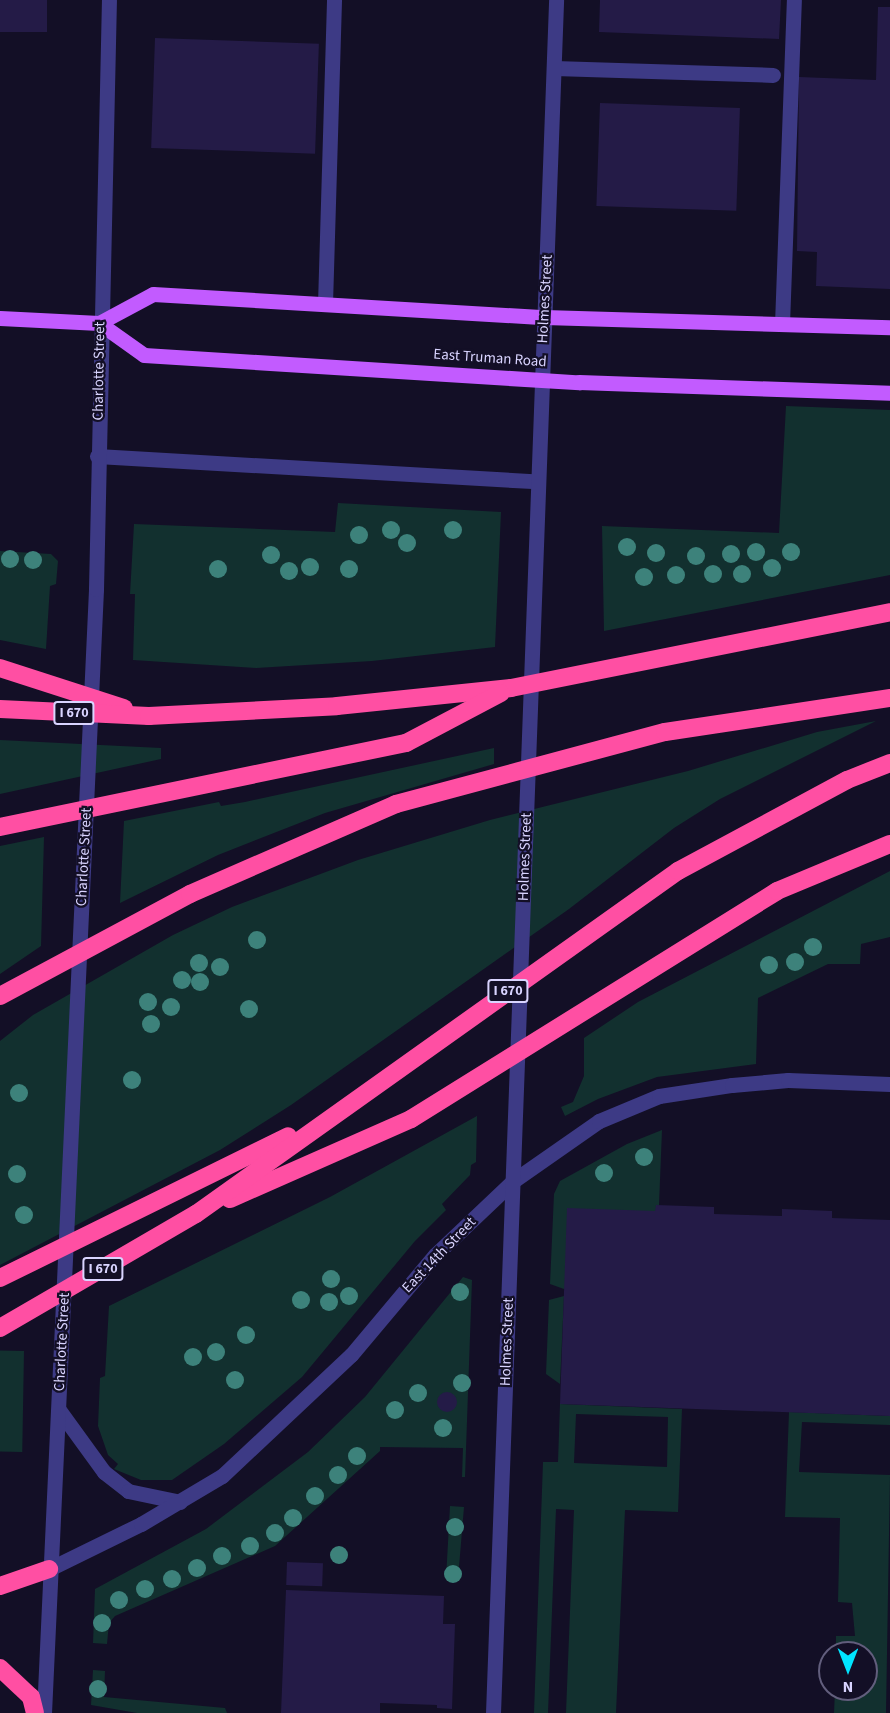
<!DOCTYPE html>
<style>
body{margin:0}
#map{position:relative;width:890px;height:1713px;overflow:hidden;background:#130f26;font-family:"Source Sans 3",sans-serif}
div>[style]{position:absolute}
.green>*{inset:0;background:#12302f;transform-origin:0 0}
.building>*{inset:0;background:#241b47;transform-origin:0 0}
.round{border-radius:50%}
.minor>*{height:15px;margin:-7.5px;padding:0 7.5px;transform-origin:7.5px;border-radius:7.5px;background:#3d3a85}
.major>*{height:15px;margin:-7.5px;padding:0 7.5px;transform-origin:7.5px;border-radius:7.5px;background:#c25bff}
.highway>*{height:18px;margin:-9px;padding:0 9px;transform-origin:9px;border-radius:9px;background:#ff4fa3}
.trees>*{width:18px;height:18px;margin:-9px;border-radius:50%;background:#3d827b}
span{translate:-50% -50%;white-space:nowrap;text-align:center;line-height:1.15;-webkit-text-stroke:4.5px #130f26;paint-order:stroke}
.shield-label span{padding:2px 4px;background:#130f26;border:2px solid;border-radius:4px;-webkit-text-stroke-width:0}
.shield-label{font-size:14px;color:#d9d4ff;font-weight:700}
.street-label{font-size:15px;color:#d9d4ff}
.north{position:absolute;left:818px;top:1641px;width:60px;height:60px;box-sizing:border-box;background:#130f26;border:2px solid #625e7d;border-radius:50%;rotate:180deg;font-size:16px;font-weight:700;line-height:24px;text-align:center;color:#d9d4ff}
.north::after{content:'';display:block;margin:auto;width:21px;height:27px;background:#00e5ff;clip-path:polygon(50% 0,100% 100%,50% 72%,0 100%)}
</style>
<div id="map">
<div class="green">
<div style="clip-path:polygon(786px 406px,890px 410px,890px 575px,604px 631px,602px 526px,779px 533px)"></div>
<div style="clip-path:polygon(338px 503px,501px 512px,495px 647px,372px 661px,256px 668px,133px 660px,135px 594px,130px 594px,134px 524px,335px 532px)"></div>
<div style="clip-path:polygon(0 551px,51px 554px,58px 561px,56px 584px,50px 586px,46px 649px,0 640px)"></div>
<div style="clip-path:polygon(876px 721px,720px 799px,674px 828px,569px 909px,291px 1105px,220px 1150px,0 1265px,0 1041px,33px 1015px,173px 935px,232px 907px,358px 860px,490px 820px,688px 771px,817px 732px)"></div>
<div style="clip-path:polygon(0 740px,161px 748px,161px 759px,0 794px)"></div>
<div style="clip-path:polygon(494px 748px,494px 764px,325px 813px,218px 855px,120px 903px,124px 821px,219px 802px,221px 806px,245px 802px)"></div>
<div style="clip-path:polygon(44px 837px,41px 946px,0 974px,0 846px)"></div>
<div style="clip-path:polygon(890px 871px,890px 937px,861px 944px,860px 964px,828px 964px,758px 998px,756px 1064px,657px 1077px,598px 1099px,565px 1116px,561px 1107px,573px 1102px,584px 1076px,584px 1038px,638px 1002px)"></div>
<div style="clip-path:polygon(477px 1116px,476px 1162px,471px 1165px,470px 1175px,442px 1204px,446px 1210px,415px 1241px,302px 1377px,224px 1444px,172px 1480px,141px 1480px,114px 1469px,118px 1464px,108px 1455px,98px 1426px,100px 1378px,105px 1376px,109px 1306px,330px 1197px)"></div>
<div style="clip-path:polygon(662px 1130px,659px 1205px,655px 1211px,564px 1289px,550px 1284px,554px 1194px,560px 1181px,627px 1144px)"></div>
<div style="clip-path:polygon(463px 1277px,472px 1280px,465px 1477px,462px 1477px,463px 1448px,380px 1447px,380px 1451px,275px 1546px,115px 1616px,109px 1623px,107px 1644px,93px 1643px,95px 1589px,206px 1529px,308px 1452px,365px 1397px)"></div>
<div style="clip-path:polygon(564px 1296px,560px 1384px,546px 1374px,549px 1300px)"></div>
<div style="left:24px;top:1351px;width:101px;height:26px;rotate:91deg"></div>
<div style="clip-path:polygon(evenodd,560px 1404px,682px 1409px,678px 1512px,625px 1510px,616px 1713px,566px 1713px,574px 1510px,556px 1509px,548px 1713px,534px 1713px,543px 1462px,558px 1462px,560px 1404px,576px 1414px,668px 1417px,667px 1467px,574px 1463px,576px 1414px)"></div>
<div style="clip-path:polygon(789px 1412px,890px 1416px,890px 1425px,802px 1422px,799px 1472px,890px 1475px,886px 1713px,834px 1713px,835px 1689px,866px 1689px,866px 1653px,836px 1653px,836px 1636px,855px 1636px,852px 1603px,838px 1602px,840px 1518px,785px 1517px)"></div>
<div style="clip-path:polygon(450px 1506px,464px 1507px,458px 1579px,446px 1579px)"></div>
<div style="clip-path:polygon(93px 1670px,105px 1671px,104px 1697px,225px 1708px,227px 1713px,137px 1713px,91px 1705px)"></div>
</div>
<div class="building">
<div style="left:0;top:0;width:47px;height:32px"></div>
<div style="clip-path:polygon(600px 0,781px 0,779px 39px,599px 32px)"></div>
<div style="clip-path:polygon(878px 7px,890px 7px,890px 289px,816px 286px,817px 252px,797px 251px,799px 77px,876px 80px)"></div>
<div style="left:155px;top:38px;width:164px;height:110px;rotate:2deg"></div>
<div style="left:600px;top:103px;width:140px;height:103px;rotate:2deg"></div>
<div style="clip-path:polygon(656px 1205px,714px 1207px,714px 1214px,782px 1216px,782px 1209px,832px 1211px,832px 1218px,890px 1220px,890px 1416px,560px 1404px,567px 1208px,655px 1211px)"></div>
<div class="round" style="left:437px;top:1392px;width:20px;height:20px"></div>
<div style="left:287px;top:1562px;width:36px;height:23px;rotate:2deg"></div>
<div style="clip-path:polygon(286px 1590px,444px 1596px,443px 1624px,455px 1624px,452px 1709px,437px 1708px,437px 1705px,380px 1703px,380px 1713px,281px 1713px)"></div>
</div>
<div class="minor">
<div style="left:554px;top:68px;width:219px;rotate:1.8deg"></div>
<div style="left:325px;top:304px;width:304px;rotate:-88.3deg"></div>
<div style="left:782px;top:324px;width:324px;rotate:-87.9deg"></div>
<div style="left:97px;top:456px;width:441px;rotate:3.3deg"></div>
<div style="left:59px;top:1410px;width:77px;rotate:54deg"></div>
<div style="left:104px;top:1472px;width:31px;rotate:38deg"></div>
<div style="left:128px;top:1491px;width:53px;rotate:11.9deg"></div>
<div style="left:49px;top:1569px;width:102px;rotate:-26.1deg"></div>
<div style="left:141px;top:1524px;width:94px;rotate:-30.7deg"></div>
<div style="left:222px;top:1476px;width:177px;rotate:-43.2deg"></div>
<div style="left:351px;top:1355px;width:131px;rotate:-50deg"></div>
<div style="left:435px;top:1255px;width:108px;rotate:-43.5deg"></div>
<div style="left:513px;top:1181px;width:105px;rotate:-34.9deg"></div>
<div style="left:599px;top:1121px;width:65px;rotate:-22.6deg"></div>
<div style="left:659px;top:1096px;width:74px;rotate:-8.6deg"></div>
<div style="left:732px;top:1085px;width:56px;rotate:-5.1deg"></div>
<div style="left:788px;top:1080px;width:102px;rotate:2.2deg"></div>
<div style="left:44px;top:1713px;width:1125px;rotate:-87.35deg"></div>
<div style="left:96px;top:589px;width:589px;rotate:-88.74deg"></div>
<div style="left:493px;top:1713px;width:1714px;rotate:-87.89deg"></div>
</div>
<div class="major">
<div style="left:0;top:318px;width:99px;rotate:2.9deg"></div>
<div style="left:99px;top:323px;width:61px;rotate:-28.2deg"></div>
<div style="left:153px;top:294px;width:392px;rotate:3.4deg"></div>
<div style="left:544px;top:317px;width:346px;rotate:1.7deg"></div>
<div style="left:99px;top:323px;width:55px;rotate:35.4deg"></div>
<div style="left:144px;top:355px;width:436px;rotate:3.6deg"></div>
<div style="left:579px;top:382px;width:311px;rotate:2deg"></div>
</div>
<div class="highway">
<div style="left:0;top:668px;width:130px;rotate:17.9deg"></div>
<div style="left:0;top:709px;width:149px;rotate:2.7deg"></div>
<div style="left:149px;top:716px;width:188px;rotate:-3deg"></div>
<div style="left:337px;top:706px;width:175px;rotate:-5.9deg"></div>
<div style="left:511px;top:688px;width:387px;rotate:-11.3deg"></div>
<div style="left:0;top:827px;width:415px;rotate:-11.7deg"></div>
<div style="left:406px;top:743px;width:107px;rotate:-27.8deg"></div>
<div style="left:0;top:996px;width:216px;rotate:-28.2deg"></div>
<div style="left:190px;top:894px;width:225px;rotate:-23.6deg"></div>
<div style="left:396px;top:804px;width:278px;rotate:-15deg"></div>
<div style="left:665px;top:732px;width:228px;rotate:-8.6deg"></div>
<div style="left:230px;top:1199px;width:198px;rotate:-23.8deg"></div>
<div style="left:411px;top:1119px;width:431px;rotate:-31.9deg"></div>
<div style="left:777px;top:891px;width:122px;rotate:-22.6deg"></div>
<div style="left:0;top:1278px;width:321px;rotate:-26.2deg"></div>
<div style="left:0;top:1328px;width:227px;rotate:-30.2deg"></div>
<div style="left:196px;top:1214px;width:592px;rotate:-35.44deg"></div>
<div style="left:678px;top:871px;width:192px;rotate:-28.3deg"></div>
<div style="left:847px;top:780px;width:46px;rotate:-21.6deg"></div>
<div style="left:0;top:1586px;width:52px;rotate:-19.1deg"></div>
<div style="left:0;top:1668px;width:42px;rotate:43.1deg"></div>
<div style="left:31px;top:1697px;width:16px;rotate:76deg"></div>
</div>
<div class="trees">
<div style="left:391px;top:530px"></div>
<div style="left:453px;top:530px"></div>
<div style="left:359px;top:535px"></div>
<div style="left:407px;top:543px"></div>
<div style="left:627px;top:547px"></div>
<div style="left:756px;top:552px"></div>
<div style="left:791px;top:552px"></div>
<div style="left:656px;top:553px"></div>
<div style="left:731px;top:554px"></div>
<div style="left:271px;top:555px"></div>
<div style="left:696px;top:556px"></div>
<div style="left:10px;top:559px"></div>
<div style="left:33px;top:560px"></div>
<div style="left:310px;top:567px"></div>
<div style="left:772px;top:568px"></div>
<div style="left:218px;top:569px"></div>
<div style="left:349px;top:569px"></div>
<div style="left:289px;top:571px"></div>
<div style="left:713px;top:574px"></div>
<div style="left:742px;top:574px"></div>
<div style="left:676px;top:575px"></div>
<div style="left:644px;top:577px"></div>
<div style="left:257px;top:940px"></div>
<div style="left:813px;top:947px"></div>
<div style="left:795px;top:962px"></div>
<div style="left:199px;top:963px"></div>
<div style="left:769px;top:965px"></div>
<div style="left:220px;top:967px"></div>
<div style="left:182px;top:980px"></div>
<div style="left:200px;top:982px"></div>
<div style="left:148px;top:1002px"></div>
<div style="left:171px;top:1007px"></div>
<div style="left:249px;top:1009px"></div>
<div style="left:151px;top:1024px"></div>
<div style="left:132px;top:1080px"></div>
<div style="left:19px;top:1093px"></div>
<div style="left:644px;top:1157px"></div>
<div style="left:604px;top:1173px"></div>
<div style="left:17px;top:1174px"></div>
<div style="left:24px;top:1215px"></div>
<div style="left:331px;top:1279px"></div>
<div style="left:460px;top:1292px"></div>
<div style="left:349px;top:1296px"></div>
<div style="left:301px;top:1300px"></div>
<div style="left:329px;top:1302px"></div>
<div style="left:246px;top:1335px"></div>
<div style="left:216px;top:1352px"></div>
<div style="left:193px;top:1357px"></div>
<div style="left:235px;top:1380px"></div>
<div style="left:462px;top:1383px"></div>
<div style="left:418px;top:1393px"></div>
<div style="left:395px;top:1410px"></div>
<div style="left:443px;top:1428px"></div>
<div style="left:357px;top:1456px"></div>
<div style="left:338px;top:1475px"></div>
<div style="left:315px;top:1496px"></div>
<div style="left:293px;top:1518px"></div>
<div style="left:455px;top:1527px"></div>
<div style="left:275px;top:1533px"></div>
<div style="left:250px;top:1546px"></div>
<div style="left:339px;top:1555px"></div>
<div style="left:222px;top:1556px"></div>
<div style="left:197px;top:1568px"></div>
<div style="left:453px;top:1574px"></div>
<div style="left:172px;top:1579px"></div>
<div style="left:145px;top:1589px"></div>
<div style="left:119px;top:1600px"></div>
<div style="left:102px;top:1623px"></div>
<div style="left:98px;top:1689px"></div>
</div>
<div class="shield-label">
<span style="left:74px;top:713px">I 670</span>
<span style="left:508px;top:991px">I 670</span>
<span style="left:103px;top:1269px">I 670</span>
</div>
<div class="street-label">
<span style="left:545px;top:299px;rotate:-87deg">Holmes Street</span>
<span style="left:490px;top:358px;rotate:4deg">East Truman Road</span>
<span style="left:99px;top:371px;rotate:-89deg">Charlotte Street</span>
<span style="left:84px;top:857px;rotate:-87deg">Charlotte Street</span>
<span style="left:525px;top:857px;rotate:-88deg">Holmes Street</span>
<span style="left:439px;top:1255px;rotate:-46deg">East 14th Street</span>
<span style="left:62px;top:1342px;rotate:-87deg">Charlotte Street</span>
<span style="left:507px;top:1342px;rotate:-88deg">Holmes Street</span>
</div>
<div class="north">N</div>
</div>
